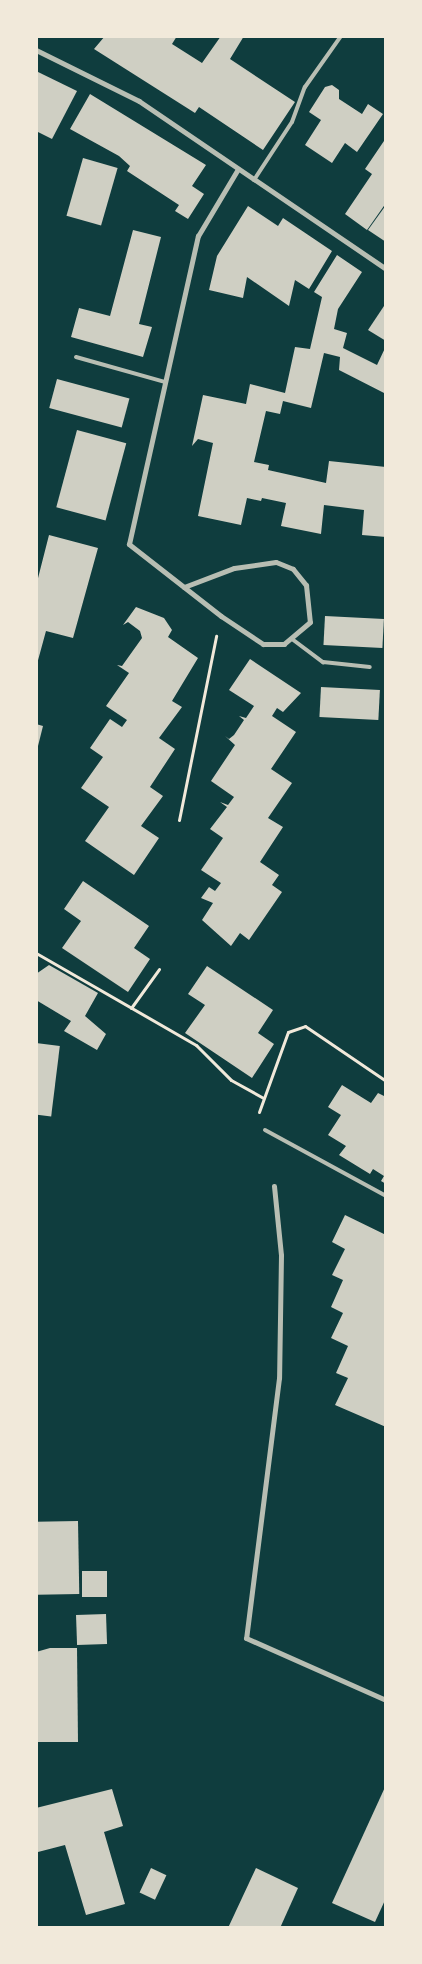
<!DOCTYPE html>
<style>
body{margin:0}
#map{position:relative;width:422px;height:1964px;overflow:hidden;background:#0f3d3e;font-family:"Fira Sans Condensed",sans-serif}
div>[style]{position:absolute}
.building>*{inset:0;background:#cfcfc3;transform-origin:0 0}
.path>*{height:3px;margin:-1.5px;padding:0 1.5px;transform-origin:1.5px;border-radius:1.5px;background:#f1e9da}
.service>*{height:4px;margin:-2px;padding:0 2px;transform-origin:2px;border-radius:2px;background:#b8beb3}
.minor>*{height:5px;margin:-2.5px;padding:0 2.5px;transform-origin:2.5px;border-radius:2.5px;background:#b8beb3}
span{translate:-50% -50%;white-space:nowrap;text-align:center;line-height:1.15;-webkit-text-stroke:4.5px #f1e9da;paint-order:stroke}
.frame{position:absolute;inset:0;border:38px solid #f1e9da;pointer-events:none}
</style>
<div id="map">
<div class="building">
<div style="clip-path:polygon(105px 36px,177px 36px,172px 44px,202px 63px,221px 36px,244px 36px,230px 59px,295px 102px,263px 150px,199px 107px,195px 113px,94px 49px)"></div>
<div style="clip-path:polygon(36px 71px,77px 91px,52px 139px,36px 131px)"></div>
<div style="clip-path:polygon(332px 85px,339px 90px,339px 99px,362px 114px,368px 104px,383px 114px,357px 152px,345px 143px,332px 163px,305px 145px,321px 120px,309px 112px,325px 87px)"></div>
<div style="clip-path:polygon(90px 94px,206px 165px,192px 186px,204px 194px,188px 219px,175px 211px,179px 205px,127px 171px,130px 166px,119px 156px,70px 129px)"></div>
<div style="clip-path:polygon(386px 138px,386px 203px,367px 230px,345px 214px,372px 174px,365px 169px)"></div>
<div style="left:83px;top:158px;width:36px;height:60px;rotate:16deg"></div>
<div style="clip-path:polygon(386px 205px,386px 242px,368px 230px)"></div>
<div style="clip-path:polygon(248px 206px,278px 226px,283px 218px,332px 251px,309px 289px,295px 280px,289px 306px,247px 277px,243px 298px,209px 290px,217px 256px)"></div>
<div style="clip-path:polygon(133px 230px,161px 237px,139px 324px,152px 327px,143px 357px,71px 337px,79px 308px,110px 316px)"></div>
<div style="clip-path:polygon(337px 255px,362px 272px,338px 309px,334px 329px,347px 333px,343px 348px,377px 365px,386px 346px,386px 394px,339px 370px,340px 357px,324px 353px,311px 408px,283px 401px,280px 414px,266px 411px,254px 462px,269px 465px,268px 470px,326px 483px,329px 461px,386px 467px,386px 537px,362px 535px,364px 510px,324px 505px,321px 534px,281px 526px,286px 503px,262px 498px,261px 501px,247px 498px,241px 525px,198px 516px,213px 443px,198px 439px,192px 446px,203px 395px,246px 404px,250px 384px,285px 393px,295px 347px,310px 349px,322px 297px,314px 292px)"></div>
<div style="clip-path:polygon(386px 303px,386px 341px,368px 330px)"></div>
<div style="left:57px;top:379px;width:75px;height:30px;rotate:15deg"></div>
<div style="left:77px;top:430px;width:51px;height:80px;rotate:15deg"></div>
<div style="clip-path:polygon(49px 535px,98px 548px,73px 638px,46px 631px,37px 664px,36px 586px)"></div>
<div style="clip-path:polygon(136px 607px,164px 618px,172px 630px,168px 637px,198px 658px,172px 701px,182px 707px,159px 738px,175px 749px,150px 787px,163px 796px,141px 826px,159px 838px,134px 875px,85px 841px,109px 807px,81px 788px,103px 757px,90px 748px,110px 719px,122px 727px,127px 720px,106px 706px,129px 673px,117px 665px,122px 666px,142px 638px,140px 631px,128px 622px,123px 625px)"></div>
<div style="left:325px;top:616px;width:59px;height:29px;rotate:3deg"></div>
<div style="clip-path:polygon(250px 659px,301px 693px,283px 712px,277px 708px,272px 716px,296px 732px,271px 769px,292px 783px,268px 818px,283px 827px,260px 862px,279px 875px,272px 885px,282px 892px,249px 940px,240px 933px,231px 946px,202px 920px,213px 903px,201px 898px,209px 887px,215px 891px,221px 883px,201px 870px,223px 838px,210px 829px,227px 807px,220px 802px,228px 805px,234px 797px,211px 781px,235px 745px,225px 736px,229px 739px,234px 735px,244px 720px,239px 716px,246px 718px,254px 706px,229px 690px)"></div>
<div style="left:321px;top:687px;width:59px;height:30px;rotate:3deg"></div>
<div style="clip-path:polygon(36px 724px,43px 726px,37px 750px,36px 749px)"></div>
<div style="clip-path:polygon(83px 881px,149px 926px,134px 948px,150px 959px,128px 992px,62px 948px,81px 921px,64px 909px)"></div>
<div style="clip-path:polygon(49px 965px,98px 993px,85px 1016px,106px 1034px,97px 1050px,64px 1031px,71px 1021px,36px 1000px,36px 974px)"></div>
<div style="clip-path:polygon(207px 966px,273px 1010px,258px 1033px,274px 1044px,252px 1078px,185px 1033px,205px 1005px,188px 994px)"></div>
<div style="left:36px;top:1043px;width:24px;height:71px;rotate:7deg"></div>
<div style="clip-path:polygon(342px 1085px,371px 1103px,378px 1093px,386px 1097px,386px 1184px,381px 1181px,384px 1176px,373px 1169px,370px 1174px,339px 1155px,346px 1146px,328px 1135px,341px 1115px,328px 1107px)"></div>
<div style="clip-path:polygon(345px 1215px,386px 1235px,386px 1427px,335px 1405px,348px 1378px,336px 1373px,348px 1346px,331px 1338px,343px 1313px,331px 1307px,343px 1280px,332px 1275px,345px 1249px,332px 1242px)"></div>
<div style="left:78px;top:1521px;width:73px;height:42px;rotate:89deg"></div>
<div style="left:82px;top:1571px;width:25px;height:26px"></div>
<div style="left:106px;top:1614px;width:30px;height:30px;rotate:88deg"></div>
<div style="clip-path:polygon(50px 1648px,77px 1648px,78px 1742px,36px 1742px,36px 1652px)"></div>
<div style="clip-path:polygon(386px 1785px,386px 1898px,375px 1922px,332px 1903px)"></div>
<div style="clip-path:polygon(112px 1789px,123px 1826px,104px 1832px,125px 1904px,86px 1915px,65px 1845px,38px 1852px,36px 1808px)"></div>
<div style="left:151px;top:1868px;width:17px;height:27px;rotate:25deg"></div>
<div style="clip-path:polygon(256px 1868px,298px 1888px,280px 1928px,228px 1928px)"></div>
</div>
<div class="path">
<div style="left:179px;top:820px;width:188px;rotate:-78.6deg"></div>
<div style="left:36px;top:953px;width:185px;rotate:29.9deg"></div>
<div style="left:196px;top:1045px;width:49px;rotate:45deg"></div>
<div style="left:231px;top:1080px;width:37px;rotate:29deg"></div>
<div style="left:131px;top:1008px;width:48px;rotate:-54.3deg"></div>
<div style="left:259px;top:1112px;width:85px;rotate:-70.1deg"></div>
<div style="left:288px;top:1032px;width:18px;rotate:-19deg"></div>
<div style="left:305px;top:1026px;width:98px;rotate:34.2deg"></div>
</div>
<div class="service">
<div style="left:254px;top:180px;width:69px;rotate:-56.8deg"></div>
<div style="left:292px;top:122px;width:37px;rotate:-70deg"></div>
<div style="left:305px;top:87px;width:62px;rotate:-54.8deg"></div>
<div style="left:76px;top:357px;width:92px;rotate:15.7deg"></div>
<div style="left:292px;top:639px;width:39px;rotate:37deg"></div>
<div style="left:323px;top:662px;width:47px;rotate:6.1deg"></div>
<div style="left:265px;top:1130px;width:138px;rotate:28.6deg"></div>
</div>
<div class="minor">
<div style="left:36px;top:50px;width:115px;rotate:26.3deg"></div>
<div style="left:139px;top:101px;width:299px;rotate:34.2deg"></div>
<div style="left:184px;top:587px;width:53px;rotate:-20.8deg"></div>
<div style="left:234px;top:568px;width:42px;rotate:-8.1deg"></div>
<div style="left:276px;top:562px;width:18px;rotate:22deg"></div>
<div style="left:293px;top:569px;width:21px;rotate:51deg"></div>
<div style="left:306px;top:585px;width:37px;rotate:84deg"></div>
<div style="left:310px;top:622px;width:34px;rotate:140deg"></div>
<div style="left:284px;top:644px;width:21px;rotate:180deg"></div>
<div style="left:263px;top:644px;width:50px;rotate:-146.3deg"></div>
<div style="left:221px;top:616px;width:117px;rotate:-142deg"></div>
<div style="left:129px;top:544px;width:316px;rotate:-77.4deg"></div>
<div style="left:198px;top:236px;width:78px;rotate:-59.2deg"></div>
<div style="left:274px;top:1186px;width:69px;rotate:84.2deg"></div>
<div style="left:281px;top:1255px;width:123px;rotate:90.9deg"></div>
<div style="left:279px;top:1378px;width:262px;rotate:97.2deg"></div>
<div style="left:246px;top:1638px;width:153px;rotate:23.9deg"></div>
</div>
<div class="frame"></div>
</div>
